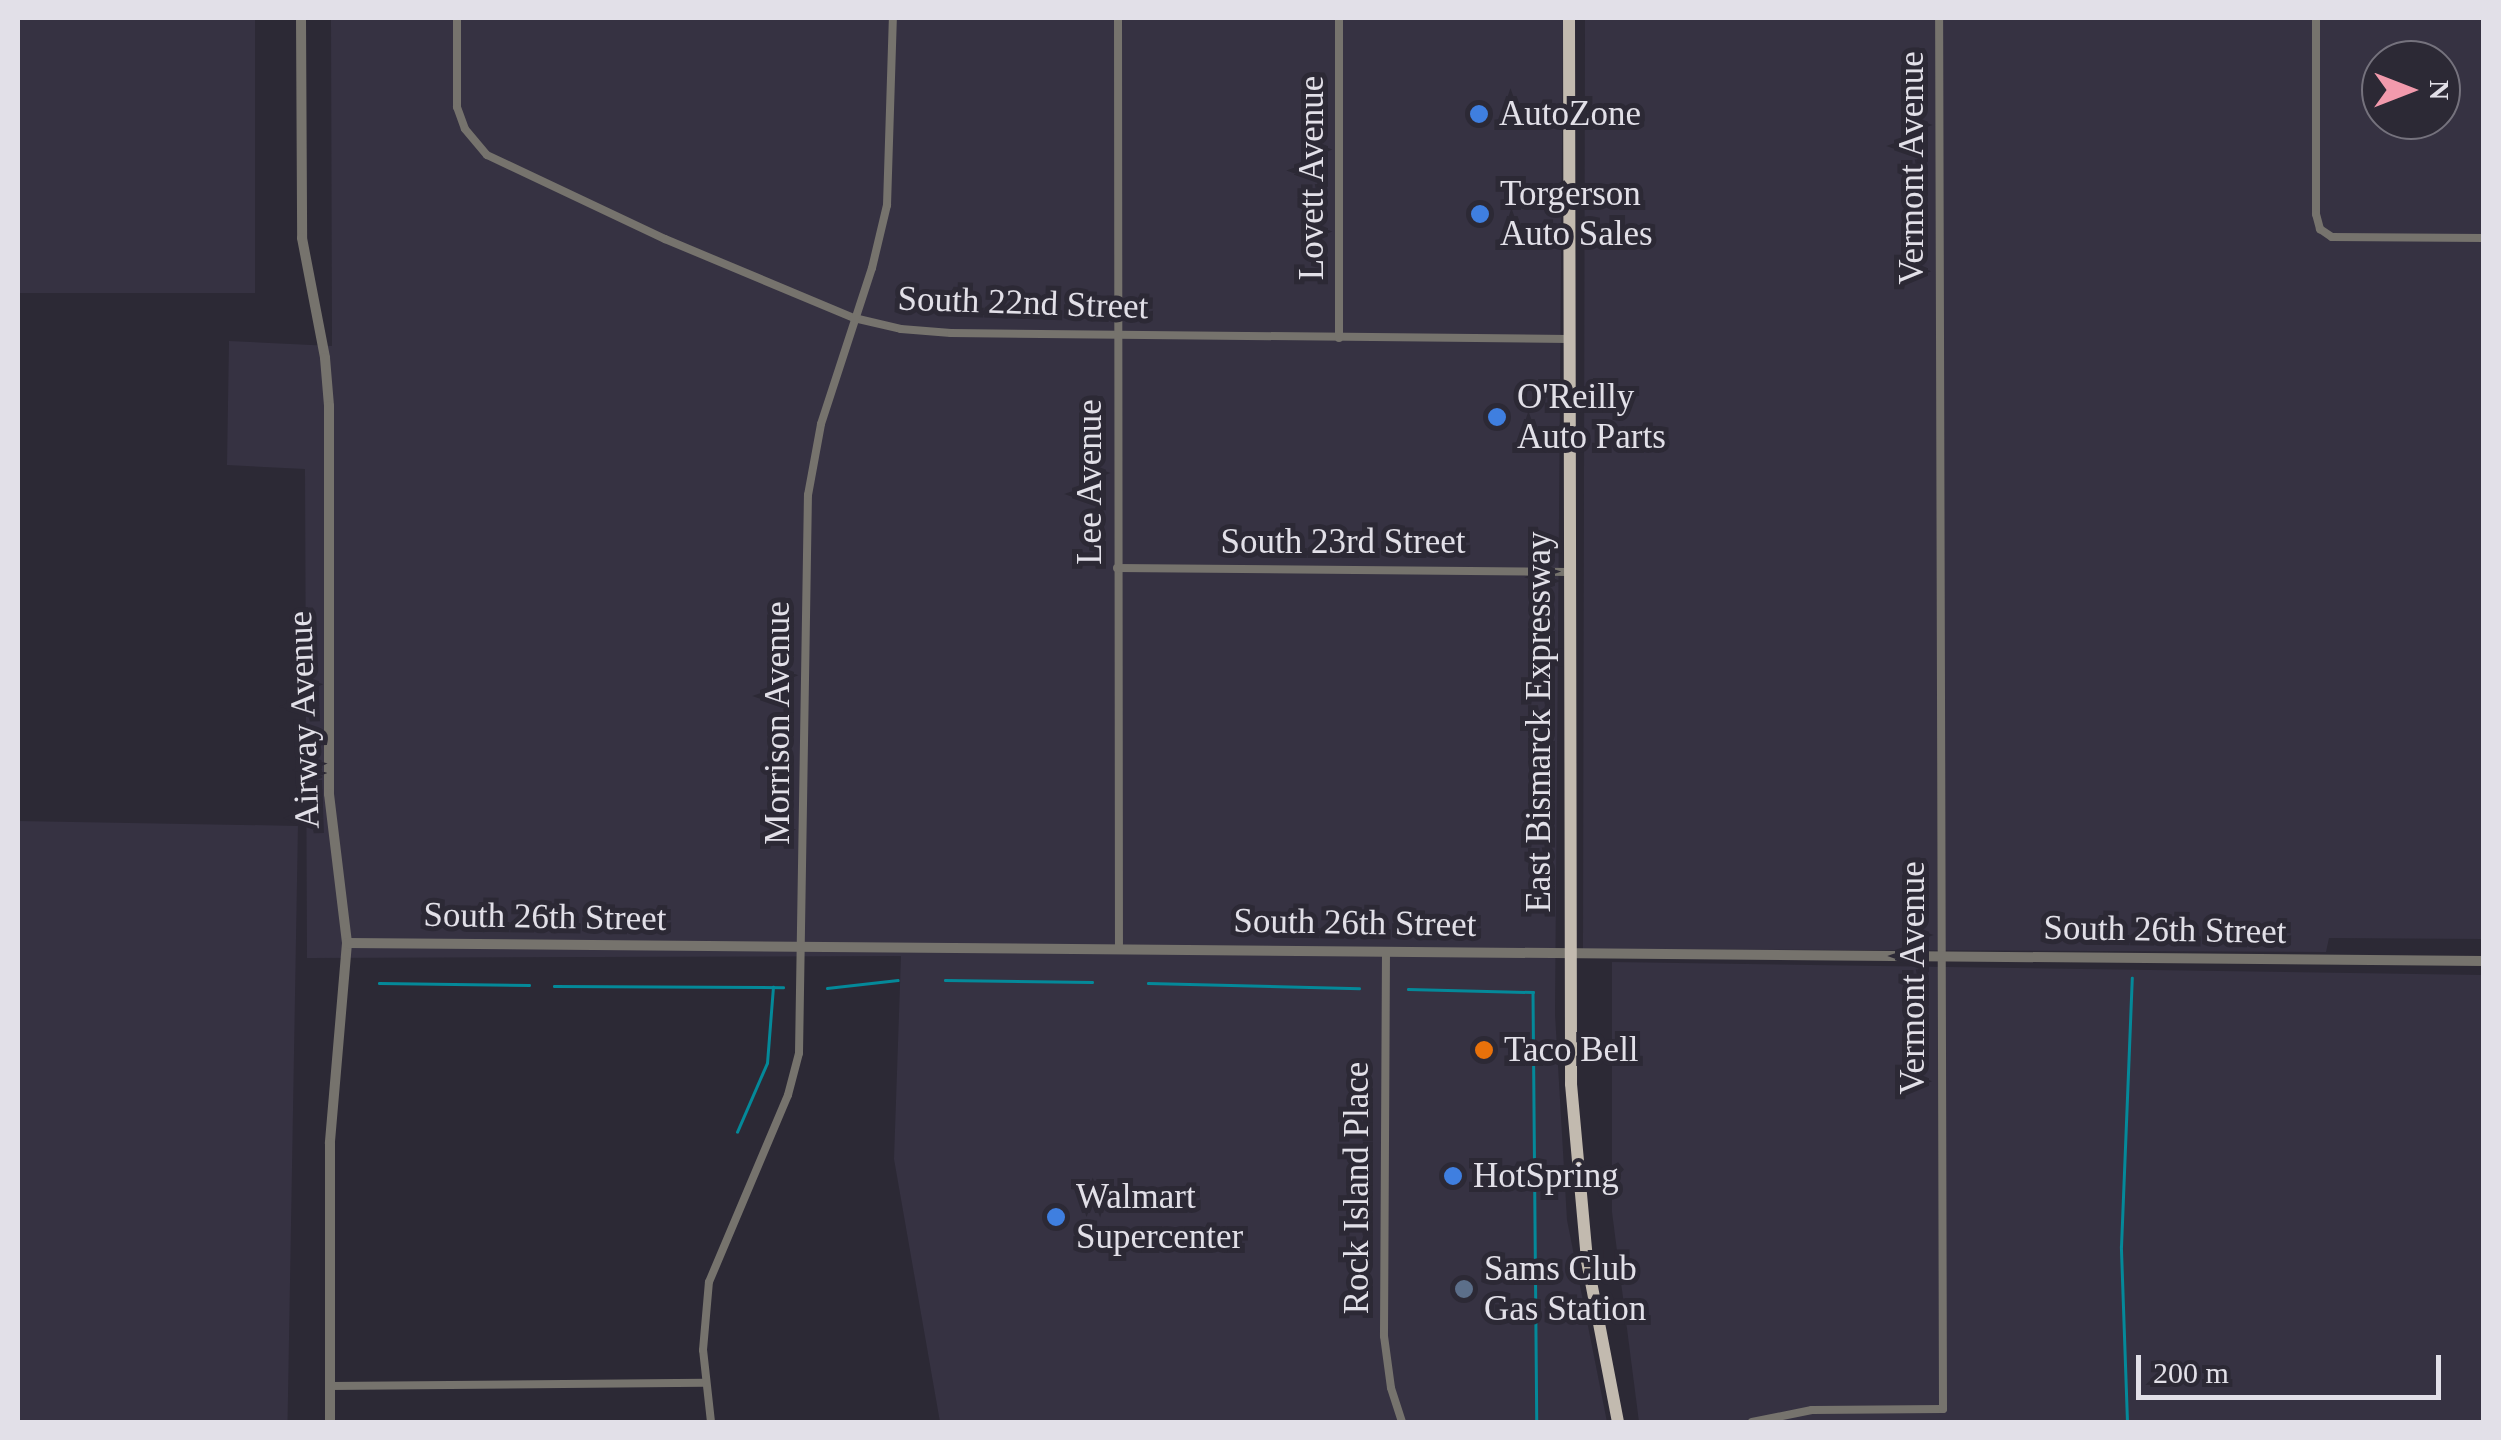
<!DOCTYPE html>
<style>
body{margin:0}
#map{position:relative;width:2501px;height:1440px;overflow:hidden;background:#2c2935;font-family:"Times New Roman",serif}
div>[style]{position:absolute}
.built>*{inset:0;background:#363242;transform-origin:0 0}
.stream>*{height:2.5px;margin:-1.25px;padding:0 1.25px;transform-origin:1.25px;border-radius:1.25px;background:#048999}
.minor>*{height:8px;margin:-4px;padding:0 4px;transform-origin:4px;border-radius:4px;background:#76736d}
.tertiary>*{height:10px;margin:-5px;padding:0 5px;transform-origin:5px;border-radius:5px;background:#76736d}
.primary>*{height:12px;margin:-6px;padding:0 6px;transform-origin:6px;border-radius:6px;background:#c2baaf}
.dots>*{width:28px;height:28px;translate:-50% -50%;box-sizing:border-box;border:5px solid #2c2935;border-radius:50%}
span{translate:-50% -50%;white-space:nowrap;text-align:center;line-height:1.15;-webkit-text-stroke:10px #2c2935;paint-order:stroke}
.poi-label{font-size:35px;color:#e2e0e8}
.left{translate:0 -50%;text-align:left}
.street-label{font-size:35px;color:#e2e0e8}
.frame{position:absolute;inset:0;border:20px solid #e2e0e8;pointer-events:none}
.north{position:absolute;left:2361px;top:40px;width:100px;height:100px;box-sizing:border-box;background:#2c2935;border:2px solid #75727d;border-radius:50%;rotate:90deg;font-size:28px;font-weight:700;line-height:40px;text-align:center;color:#e2e0e8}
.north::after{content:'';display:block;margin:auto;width:35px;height:45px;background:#f29aad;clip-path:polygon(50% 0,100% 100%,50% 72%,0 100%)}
.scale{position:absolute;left:2136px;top:1355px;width:305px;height:45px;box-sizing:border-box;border:5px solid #e2e0e8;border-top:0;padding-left:12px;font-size:30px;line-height:35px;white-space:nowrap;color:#e2e0e8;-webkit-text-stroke:8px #2c2935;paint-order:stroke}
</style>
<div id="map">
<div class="built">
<div style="left:18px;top:18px;width:237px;height:275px"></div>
<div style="clip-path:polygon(331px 18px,1563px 18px,1555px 1014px,1567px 1220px,1607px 1422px,940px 1422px,894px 1159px,901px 956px,307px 958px,305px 469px,227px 465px,229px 341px,332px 346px)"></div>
<div style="clip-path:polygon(evenodd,1585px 18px,2483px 18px,2483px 939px,2329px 938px,2326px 952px,1583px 949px,1585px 18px,2381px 60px,2441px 60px,2441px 120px,2381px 120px,2381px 60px)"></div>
<div style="left:18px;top:821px;width:280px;height:601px;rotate:1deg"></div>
<div style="clip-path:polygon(1612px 962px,2483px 975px,2483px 1422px,1639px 1422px,1612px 1212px)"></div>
</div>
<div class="stream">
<div style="left:945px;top:980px;width:147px;rotate:0.8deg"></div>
<div style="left:379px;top:983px;width:150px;rotate:0.8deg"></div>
<div style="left:1148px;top:983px;width:211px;rotate:1.4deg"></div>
<div style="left:554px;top:986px;width:229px;rotate:0.3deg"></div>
<div style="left:827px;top:988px;width:71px;rotate:-6.4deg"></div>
<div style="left:1408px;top:989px;width:125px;rotate:1.4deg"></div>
<div style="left:1533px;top:992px;width:430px;rotate:89.5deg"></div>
<div style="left:737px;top:1132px;width:75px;rotate:-66.5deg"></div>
<div style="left:767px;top:1063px;width:76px;rotate:-85.5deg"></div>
<div style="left:2127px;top:1422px;width:175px;rotate:-92deg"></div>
<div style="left:2121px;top:1247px;width:269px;rotate:-87.7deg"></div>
</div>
<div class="minor">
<div style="left:457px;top:18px;width:89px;rotate:90deg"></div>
<div style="left:457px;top:107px;width:23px;rotate:70deg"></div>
<div style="left:465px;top:129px;width:34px;rotate:50deg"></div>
<div style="left:487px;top:155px;width:197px;rotate:25.3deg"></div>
<div style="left:665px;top:239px;width:205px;rotate:22.7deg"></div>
<div style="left:854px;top:318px;width:48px;rotate:13.2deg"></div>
<div style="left:901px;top:329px;width:50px;rotate:4.6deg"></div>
<div style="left:951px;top:333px;width:618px;rotate:0.56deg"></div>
<div style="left:1118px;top:18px;width:929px;rotate:89.94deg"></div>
<div style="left:1339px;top:18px;width:320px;rotate:90deg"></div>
<div style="left:2316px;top:18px;width:196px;rotate:90deg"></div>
<div style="left:2316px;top:214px;width:16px;rotate:75deg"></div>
<div style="left:2320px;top:229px;width:14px;rotate:34deg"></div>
<div style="left:2332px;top:237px;width:152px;rotate:0.4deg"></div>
<div style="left:1117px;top:568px;width:452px;rotate:0.5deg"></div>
<div style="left:1386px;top:951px;width:385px;rotate:90.3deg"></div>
<div style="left:1384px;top:1336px;width:52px;rotate:82.3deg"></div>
<div style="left:1391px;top:1388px;width:36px;rotate:72deg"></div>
<div style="left:330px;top:1386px;width:375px;rotate:-0.5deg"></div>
<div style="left:711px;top:1422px;width:72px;rotate:-96.3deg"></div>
<div style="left:703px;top:1350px;width:68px;rotate:-85deg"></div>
<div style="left:709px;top:1282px;width:203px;rotate:-67.1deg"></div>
<div style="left:788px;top:1095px;width:43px;rotate:-75.3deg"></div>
<div style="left:799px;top:1053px;width:558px;rotate:-89.08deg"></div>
<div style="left:808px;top:495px;width:72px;rotate:-79.6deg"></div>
<div style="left:821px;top:424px;width:164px;rotate:-71.9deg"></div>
<div style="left:872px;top:268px;width:65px;rotate:-76.6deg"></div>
<div style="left:887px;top:205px;width:187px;rotate:-88.2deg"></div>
<div style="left:1752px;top:1422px;width:61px;rotate:-11.3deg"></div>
<div style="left:1812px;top:1410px;width:131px;rotate:-0.4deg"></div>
<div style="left:1943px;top:1409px;width:1391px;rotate:-90.16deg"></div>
</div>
<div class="tertiary">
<div style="left:301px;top:18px;width:220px;rotate:89.7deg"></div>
<div style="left:302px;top:238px;width:122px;rotate:79.1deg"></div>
<div style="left:325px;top:358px;width:48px;rotate:85.2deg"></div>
<div style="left:329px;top:406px;width:388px;rotate:90deg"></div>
<div style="left:329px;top:794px;width:150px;rotate:83.1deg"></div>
<div style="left:347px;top:943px;width:201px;rotate:94.9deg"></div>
<div style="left:330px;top:1143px;width:279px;rotate:90deg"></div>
<div style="left:347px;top:943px;width:2137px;rotate:0.48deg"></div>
</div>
<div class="primary">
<div style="left:1569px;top:18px;width:1066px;rotate:89.89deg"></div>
<div style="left:1571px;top:1084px;width:178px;rotate:84.8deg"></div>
<div style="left:1587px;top:1261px;width:164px;rotate:79.1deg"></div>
</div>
<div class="dots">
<div style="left:1479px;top:114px;background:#3f7fe0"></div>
<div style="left:1480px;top:214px;background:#3f7fe0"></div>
<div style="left:1497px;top:417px;background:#3f7fe0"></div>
<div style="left:1484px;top:1050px;background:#e8710a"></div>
<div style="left:1453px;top:1176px;background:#3f7fe0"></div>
<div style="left:1056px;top:1217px;background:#3f7fe0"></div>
<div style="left:1464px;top:1289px;background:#5c6f8a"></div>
</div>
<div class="poi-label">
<span class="left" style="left:1499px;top:114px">AutoZone</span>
<span class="left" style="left:1500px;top:214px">Torgerson<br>Auto Sales</span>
<span class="left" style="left:1517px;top:417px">O'Reilly<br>Auto Parts</span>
<span class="left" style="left:1504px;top:1050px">Taco Bell</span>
<span class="left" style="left:1473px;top:1176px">HotSpring</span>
<span class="left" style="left:1076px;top:1217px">Walmart<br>Supercenter</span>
<span class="left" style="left:1484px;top:1289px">Sams Club<br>Gas Station</span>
</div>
<div class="street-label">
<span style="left:1912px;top:168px;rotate:-90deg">Vermont Avenue</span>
<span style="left:1312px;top:178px;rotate:-90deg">Lovett Avenue</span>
<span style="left:1023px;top:303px;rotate:2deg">South 22nd Street</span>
<span style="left:1090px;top:482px;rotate:-90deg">Lee Avenue</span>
<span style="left:1343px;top:542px">South 23rd Street</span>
<span style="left:304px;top:720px;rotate:-92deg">Airway Avenue</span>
<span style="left:1539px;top:722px;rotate:-90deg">East Bismarck Expressway</span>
<span style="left:778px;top:723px;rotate:-90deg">Morrison Avenue</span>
<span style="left:545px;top:917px;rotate:1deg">South 26th Street</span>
<span style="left:1355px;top:923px;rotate:1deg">South 26th Street</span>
<span style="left:2165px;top:930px;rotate:1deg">South 26th Street</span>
<span style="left:1913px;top:978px;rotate:-90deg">Vermont Avenue</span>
<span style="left:1357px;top:1188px;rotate:-90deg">Rock Island Place</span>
</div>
<div class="frame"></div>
<div class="north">N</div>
<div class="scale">200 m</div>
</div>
